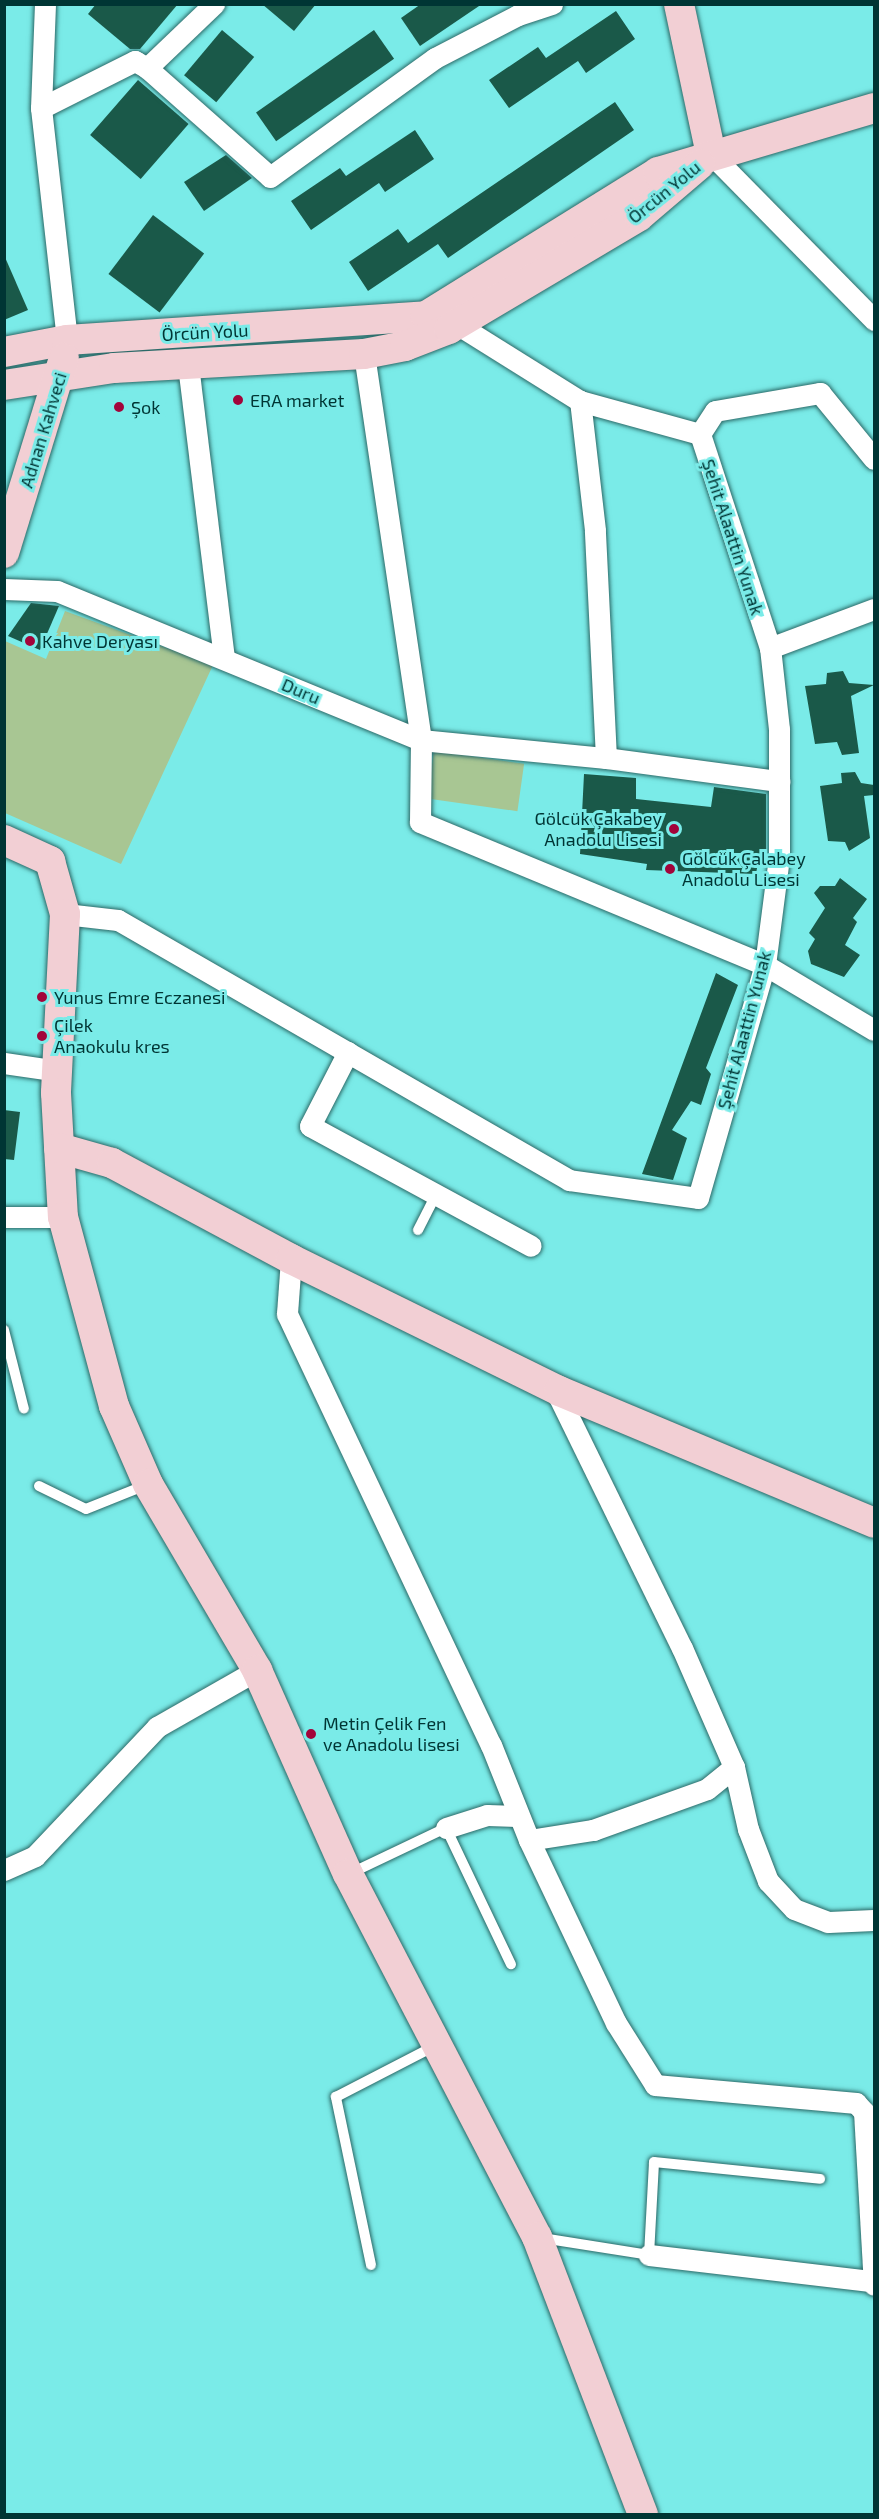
<!DOCTYPE html>
<html>
<head>
<meta charset="utf-8">
<style>
  body { margin:0 }
  #map { position:relative; width:879px; height:2519px; overflow:hidden; background:#7aebe8; font-family:"Exo 2",sans-serif }
  div>[style] { position:absolute }
  .green>* { inset:0; background:#a8c693; transform-origin:0 0 }
  .building>* { inset:0; background:#1a5949; transform-origin:0 0 }
  .roads { filter:drop-shadow(0 0 2px #2c6967) drop-shadow(0 0 2px #2c6967) }
  .lane>* { height:10px; margin:-5px; padding:0 5px; transform-origin:5px; border-radius:5px; background:#fff }
  .street>* { height:21px; margin:-10.5px; padding:0 10.5px; transform-origin:10.5px; border-radius:10.5px; background:#fff }
  .secondary>* { height:30px; margin:-15px; padding:0 15px; transform-origin:15px; border-radius:15px; background:#f2cfd4 }
  .dots>* { width:16px; height:16px; translate:-50% -50%; box-sizing:border-box; border:3px solid #7aebe8; border-radius:50% }
  span { translate:-50% -50%; white-space:nowrap; text-align:center; line-height:1.15; -webkit-text-stroke:6px #7aebe8; paint-order:stroke }
  .street-label { font-size:18px; color:#003534 }
  .poi-label { font-size:18px; color:#003534 }
  .left { translate:0 -50%; text-align:left }
  .right { translate:-100% -50%; text-align:right }
  .frame { position:absolute; inset:0; border:6px solid #003534; pointer-events:none }
</style>
</head>
<body>
<div id="map">
  <div class="green">
    <div style="clip-path:polygon(65px 611px,213px 665px,121px 864px,5px 813px,5px 641px,46px 659px)"></div>
    <div style="left:434px;top:751px;width:91px;height:48px;rotate:8deg"></div>
  </div>
  <div class="building">
    <div style="clip-path:polygon(96px 4px,178px 4px,140px 49px,130px 49px,88px 14px)"></div>
    <div style="clip-path:polygon(262px 4px,316px 4px,294px 31px)"></div>
    <div style="clip-path:polygon(421px 4px,482px 4px,420px 46px,401px 18px)"></div>
    <div style="clip-path:polygon(616px 11px,635px 39px,586px 73px,578px 61px,509px 108px,489px 80px,538px 47px,546px 58px)"></div>
    <div style="left:222px;top:30px;width:42px;height:59px;rotate:40deg"></div>
    <div style="left:374px;top:30px;width:35px;height:144px;rotate:55deg"></div>
    <div style="left:138px;top:80px;width:67px;height:73px;rotate:41deg"></div>
    <div style="clip-path:polygon(615px 102px,634px 130px,448px 258px,438px 244px,368px 291px,349px 262px,398px 229px,408px 243px)"></div>
    <div style="clip-path:polygon(415px 130px,434px 159px,385px 192px,379px 183px,311px 230px,291px 201px,340px 168px,346px 176px)"></div>
    <div style="clip-path:polygon(226px 155px,252px 178px,204px 211px,184px 182px)"></div>
    <div style="left:153px;top:215px;width:64px;height:74px;rotate:37deg"></div>
    <div style="clip-path:polygon(4px 255px,28px 310px,4px 320px)"></div>
    <div style="clip-path:polygon(31px 603px,59px 606px,40px 650px,8px 636px)"></div>
    <div style="clip-path:polygon(843px 671px,849px 683px,874px 685px,851px 696px,859px 753px,842px 755px,837px 742px,815px 744px,805px 686px,826px 684px,827px 673px)"></div>
    <div style="clip-path:polygon(855px 772px,861px 783px,874px 785px,874px 795px,864px 796px,870px 838px,849px 851px,845px 842px,828px 841px,820px 786px,842px 783px,841px 773px)"></div>
    <div style="clip-path:polygon(584px 774px,636px 778px,636px 799px,711px 807px,714px 787px,766px 794px,766px 854px,759px 856px,756px 874px,646px 870px,647px 864px,580px 854px)"></div>
    <div style="clip-path:polygon(840px 878px,867px 899px,853px 918px,857px 922px,845px 945px,860px 955px,844px 977px,811px 964px,808px 951px,815px 939px,809px 933px,825px 908px,814px 893px,820px 886px,835px 886px)"></div>
    <div style="clip-path:polygon(716px 973px,738px 985px,706px 1068px,711px 1074px,701px 1105px,691px 1101px,672px 1130px,687px 1138px,673px 1180px,642px 1174px)"></div>
    <div style="clip-path:polygon(4px 1110px,20px 1112px,14px 1160px,4px 1159px)"></div>
  </div>
  <div class="roads">
    <div class="lane">
      <div style="left:418px;top:1230px;width:39px;rotate:-63deg"></div>
      <div style="left:4px;top:1330px;width:81px;rotate:75.8deg"></div>
      <div style="left:39px;top:1486px;width:52px;rotate:26.1deg"></div>
      <div style="left:86px;top:1509px;width:65px;rotate:-21.8deg"></div>
      <div style="left:349px;top:1874px;width:107px;rotate:-25.4deg"></div>
      <div style="left:446px;top:1828px;width:151px;rotate:64.5deg"></div>
      <div style="left:542px;top:2238px;width:108px;rotate:9deg"></div>
      <div style="left:649px;top:2255px;width:93px;rotate:-86.9deg"></div>
      <div style="left:654px;top:2162px;width:167px;rotate:5.8deg"></div>
      <div style="left:371px;top:2265px;width:172px;rotate:-101.8deg"></div>
      <div style="left:336px;top:2097px;width:111px;rotate:-27.3deg"></div>
    </div>
    <div class="street">
      <div style="left:45px;top:4px;width:104px;rotate:92.2deg"></div>
      <div style="left:41px;top:108px;width:233px;rotate:83.6deg"></div>
      <div style="left:147px;top:68px;width:164px;rotate:41.5deg"></div>
      <div style="left:270px;top:177px;width:203px;rotate:-35.8deg"></div>
      <div style="left:435px;top:58px;width:93px;rotate:-27.4deg"></div>
      <div style="left:518px;top:15px;width:36px;rotate:-18deg"></div>
      <div style="left:41px;top:108px;width:105px;rotate:-26.6deg"></div>
      <div style="left:135px;top:61px;width:14px;rotate:30deg"></div>
      <div style="left:147px;top:68px;width:93px;rotate:-43.7deg"></div>
      <div style="left:711px;top:154px;width:233px;rotate:45.5deg"></div>
      <div style="left:364px;top:354px;width:390px;rotate:81.6deg"></div>
      <div style="left:421px;top:740px;width:82px;rotate:90.7deg"></div>
      <div style="left:420px;top:822px;width:373px;rotate:22.5deg"></div>
      <div style="left:765px;top:965px;width:127px;rotate:30.8deg"></div>
      <div style="left:188px;top:365px;width:295px;rotate:83deg"></div>
      <div style="left:700px;top:434px;width:27px;rotate:-57deg"></div>
      <div style="left:715px;top:411px;width:107px;rotate:-9.7deg"></div>
      <div style="left:820px;top:393px;width:85px;rotate:50.7deg"></div>
      <div style="left:4px;top:589px;width:53px;rotate:2.2deg"></div>
      <div style="left:57px;top:591px;width:393px;rotate:22.3deg"></div>
      <div style="left:421px;top:740px;width:186px;rotate:5.6deg"></div>
      <div style="left:606px;top:758px;width:228px;rotate:-92.8deg"></div>
      <div style="left:595px;top:530px;width:130px;rotate:-96.6deg"></div>
      <div style="left:580px;top:401px;width:145px;rotate:-148deg"></div>
      <div style="left:770px;top:648px;width:111px;rotate:-20.6deg"></div>
      <div style="left:606px;top:758px;width:175px;rotate:7.6deg"></div>
      <div style="left:65px;top:914px;width:53px;rotate:6.5deg"></div>
      <div style="left:118px;top:920px;width:521px;rotate:29.96deg"></div>
      <div style="left:569px;top:1180px;width:130px;rotate:7.9deg"></div>
      <div style="left:698px;top:1198px;width:242px;rotate:-74deg"></div>
      <div style="left:765px;top:965px;width:109px;rotate:-82.6deg"></div>
      <div style="left:779px;top:857px;width:128px;rotate:-90deg"></div>
      <div style="left:779px;top:729px;width:81px;rotate:-96.3deg"></div>
      <div style="left:770px;top:648px;width:225px;rotate:-108.1deg"></div>
      <div style="left:700px;top:434px;width:124px;rotate:-164.6deg"></div>
      <div style="left:348px;top:1052px;width:83px;rotate:117.2deg"></div>
      <div style="left:310px;top:1126px;width:251px;rotate:28.5deg"></div>
      <div style="left:4px;top:1063px;width:56px;rotate:8.3deg"></div>
      <div style="left:4px;top:1217px;width:59px"></div>
      <div style="left:291px;top:1259px;width:55px;rotate:94.2deg"></div>
      <div style="left:287px;top:1314px;width:477px;rotate:64.7deg"></div>
      <div style="left:491px;top:1745px;width:102px;rotate:68.2deg"></div>
      <div style="left:529px;top:1840px;width:65px;rotate:-8.9deg"></div>
      <div style="left:593px;top:1830px;width:121px;rotate:-19.8deg"></div>
      <div style="left:707px;top:1789px;width:35px;rotate:-39deg"></div>
      <div style="left:555px;top:1389px;width:288px;rotate:63.9deg"></div>
      <div style="left:682px;top:1648px;width:130px;rotate:66.4deg"></div>
      <div style="left:734px;top:1767px;width:64px;rotate:77.3deg"></div>
      <div style="left:748px;top:1829px;width:56px;rotate:69deg"></div>
      <div style="left:768px;top:1881px;width:38px;rotate:47deg"></div>
      <div style="left:794px;top:1909px;width:36px;rotate:21deg"></div>
      <div style="left:828px;top:1922px;width:46px;rotate:-2.5deg"></div>
      <div style="left:446px;top:1828px;width:43px;rotate:-17.6deg"></div>
      <div style="left:487px;top:1815px;width:30px;rotate:2deg"></div>
      <div style="left:529px;top:1840px;width:203px;rotate:64.6deg"></div>
      <div style="left:616px;top:2023px;width:73px;rotate:57.8deg"></div>
      <div style="left:655px;top:2085px;width:202px;rotate:5.1deg"></div>
      <div style="left:856px;top:2103px;width:12px;rotate:48deg"></div>
      <div style="left:864px;top:2112px;width:173px;rotate:86.7deg"></div>
      <div style="left:4px;top:1870px;width:34px;rotate:-24deg"></div>
      <div style="left:35px;top:1856px;width:178px;rotate:-46.6deg"></div>
      <div style="left:157px;top:1727px;width:115px;rotate:-29.7deg"></div>
      <div style="left:649px;top:2255px;width:225px;rotate:6.7deg"></div>
    </div>
    <div class="secondary">
      <div style="left:679px;top:4px;width:153px;rotate:78deg"></div>
      <div style="left:4px;top:352px;width:64px;rotate:-10.8deg"></div>
      <div style="left:67px;top:340px;width:360px;rotate:-3.8deg"></div>
      <div style="left:426px;top:316px;width:273px;rotate:-31.8deg"></div>
      <div style="left:658px;top:172px;width:225px;rotate:-16.5deg"></div>
      <div style="left:4px;top:385px;width:111px;rotate:-8.8deg"></div>
      <div style="left:114px;top:368px;width:250px;rotate:-3.2deg"></div>
      <div style="left:364px;top:354px;width:42px;rotate:-11deg"></div>
      <div style="left:405px;top:346px;width:47px;rotate:-21.1deg"></div>
      <div style="left:449px;top:329px;width:221px;rotate:-30.7deg"></div>
      <div style="left:639px;top:216px;width:80px;rotate:-40.4deg"></div>
      <div style="left:4px;top:553px;width:204px;rotate:-72.9deg"></div>
      <div style="left:4px;top:840px;width:51px;rotate:24.5deg"></div>
      <div style="left:50px;top:861px;width:55px;rotate:74.2deg"></div>
      <div style="left:65px;top:914px;width:179px;rotate:92.9deg"></div>
      <div style="left:56px;top:1093px;width:124px;rotate:86.8deg"></div>
      <div style="left:63px;top:1217px;width:196px;rotate:74.9deg"></div>
      <div style="left:114px;top:1406px;width:85px;rotate:66.4deg"></div>
      <div style="left:148px;top:1484px;width:216px;rotate:59.6deg"></div>
      <div style="left:257px;top:1670px;width:223px;rotate:66deg"></div>
      <div style="left:348px;top:1874px;width:409px;rotate:62.5deg"></div>
      <div style="left:537px;top:2237px;width:297px;rotate:69.1deg"></div>
      <div style="left:59px;top:1148px;width:55px;rotate:15.8deg"></div>
      <div style="left:112px;top:1163px;width:203px;rotate:28.2deg"></div>
      <div style="left:291px;top:1259px;width:299px;rotate:26.2deg"></div>
      <div style="left:559px;top:1391px;width:342px;rotate:22.7deg"></div>
    </div>
  </div>
  <div class="dots">
    <div style="left:238px;top:400px;background:#a2043a"></div>
    <div style="left:119px;top:407px;background:#a2043a"></div>
    <div style="left:30px;top:641px;background:#a2043a"></div>
    <div style="left:674px;top:829px;background:#a2043a"></div>
    <div style="left:670px;top:869px;background:#a2043a"></div>
    <div style="left:42px;top:997px;background:#a2043a"></div>
    <div style="left:42px;top:1036px;background:#a2043a"></div>
    <div style="left:311px;top:1734px;background:#a2043a"></div>
  </div>
  <div class="street-label">
    <span style="left:664px;top:192px;rotate:-39deg">Örcün Yolu</span>
    <span style="left:205px;top:332px;rotate:-3deg">Örcün Yolu</span>
    <span style="left:43px;top:430px;rotate:-73deg">Adnan Kahveci</span>
    <span style="left:733px;top:537px;rotate:72deg">Şehit Alaattin Yunak</span>
    <span style="left:301px;top:691px;rotate:23deg">Duru</span>
    <span style="left:744px;top:1030px;rotate:-75deg">Şehit Alaattin Yunak</span>
  </div>
  <div class="poi-label">
    <span class="left" style="left:250px;top:400px">ERA market</span>
    <span class="left" style="left:131px;top:407px">Şok</span>
    <span class="left" style="left:42px;top:641px">Kahve Deryası</span>
    <span class="right" style="left:662px;top:829px">Gölcük Çakabey<br>Anadolu Lisesi</span>
    <span class="left" style="left:682px;top:869px">Gölcük Çalabey<br>Anadolu Lisesi</span>
    <span class="left" style="left:54px;top:997px">Yunus Emre Eczanesi</span>
    <span class="left" style="left:54px;top:1036px">Çilek<br>Anaokulu kres</span>
    <span class="left" style="left:323px;top:1734px">Metin Çelik Fen<br>ve Anadolu lisesi</span>
  </div>
  <div class="frame"></div>
</div>
</body>
</html>
